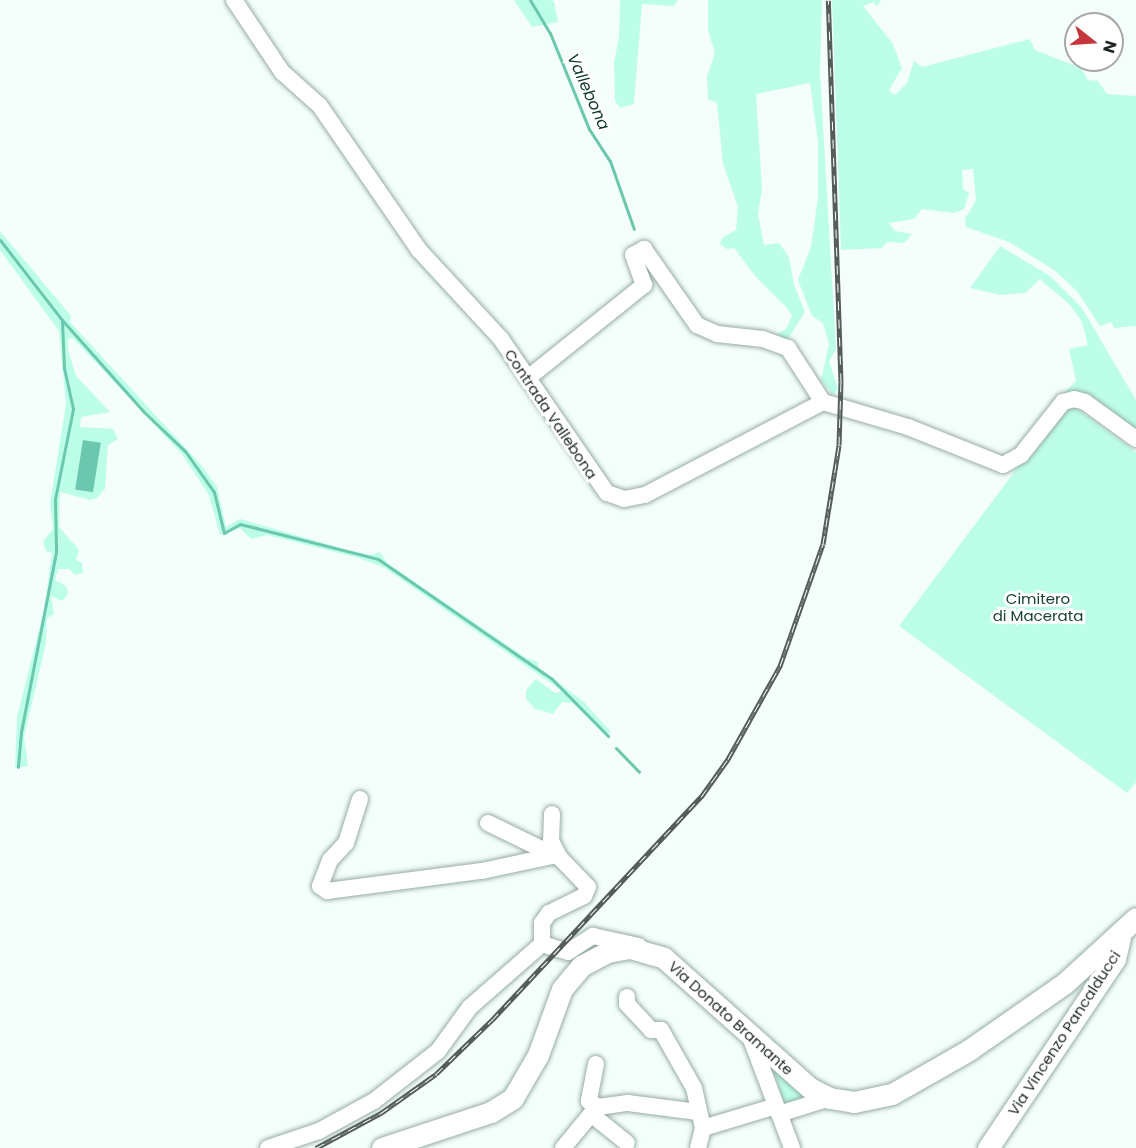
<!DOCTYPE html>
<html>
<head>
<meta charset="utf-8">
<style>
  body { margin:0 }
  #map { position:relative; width:1136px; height:1148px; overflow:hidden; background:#f4fefb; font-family:Poppins,sans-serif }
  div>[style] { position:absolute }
  .green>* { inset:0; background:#bdfee9 }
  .water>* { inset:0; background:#6bc7ad; transform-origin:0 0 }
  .stream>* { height:3px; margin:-1.5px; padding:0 1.5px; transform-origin:1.5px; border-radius:1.5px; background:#6bc7ad }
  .roads { filter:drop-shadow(0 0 2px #96aca4) drop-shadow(0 0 2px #96aca4) }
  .minor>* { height:16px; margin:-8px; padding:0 8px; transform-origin:8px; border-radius:8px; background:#fff }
  .major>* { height:21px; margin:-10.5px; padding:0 10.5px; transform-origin:10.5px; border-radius:10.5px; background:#fff }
  .rail>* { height:5px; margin-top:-2.5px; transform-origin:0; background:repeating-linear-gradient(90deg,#fff 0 9px,#545d5a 0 18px); box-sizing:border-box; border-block:2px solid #545d5a }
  span { translate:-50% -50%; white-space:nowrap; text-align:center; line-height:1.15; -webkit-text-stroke:6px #fff; paint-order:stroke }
  .street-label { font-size:15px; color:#1e2624 }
  .park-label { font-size:15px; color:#174136 }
  .water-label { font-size:16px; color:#0d382e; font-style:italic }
  .north { position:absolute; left:1064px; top:12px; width:60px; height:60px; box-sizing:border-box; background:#fff; border:2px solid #a5a8a7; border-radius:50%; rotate:107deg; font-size:16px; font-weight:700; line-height:24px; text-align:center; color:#1e2624 }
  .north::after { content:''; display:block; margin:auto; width:21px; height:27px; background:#c5363c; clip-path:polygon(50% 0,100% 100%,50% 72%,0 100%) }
</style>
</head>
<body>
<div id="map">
  <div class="green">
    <div style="clip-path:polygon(514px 0,550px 0,554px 2px,558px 22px,532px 27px)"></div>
    <div style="clip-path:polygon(620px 0,678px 0,674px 6px,642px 4px,634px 104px,620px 108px,615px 101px,614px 62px,619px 38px)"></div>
    <div style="clip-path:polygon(708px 0,822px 0,820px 73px,836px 349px,829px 361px,838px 389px,833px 395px,821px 380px,829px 344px,823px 323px,812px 316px,798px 280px,811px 247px,818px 197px,818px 141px,810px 83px,756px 94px,762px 189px,758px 214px,764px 245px,779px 243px,789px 257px,794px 285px,805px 312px,786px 342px,771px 337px,786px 329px,792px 316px,786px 307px,755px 276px,734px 248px,727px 249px,720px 244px,722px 238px,736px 230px,738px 207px,723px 164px,717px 103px,708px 99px,707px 76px,715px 53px,708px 31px)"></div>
    <div style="clip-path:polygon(832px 0,881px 0,877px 6px,873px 2px,863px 6px,893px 44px,902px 68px,889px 90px,895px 95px,907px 83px,914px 61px,922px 67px,1030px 39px,1035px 50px,1081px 68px,1088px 80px,1098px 81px,1107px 94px,1136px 96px,1136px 326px,1114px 328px,1111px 322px,1100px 326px,1077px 291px,1054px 270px,1009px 242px,966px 227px,965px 219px,976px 200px,973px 169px,962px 170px,963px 189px,969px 193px,964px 209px,954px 213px,922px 209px,914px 219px,889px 223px,895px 231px,912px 234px,904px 243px,887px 242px,882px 248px,841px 250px)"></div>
    <div style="clip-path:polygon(0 231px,71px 316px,70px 322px,201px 465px,217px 487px,226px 527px,240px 519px,344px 549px,371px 555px,380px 552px,387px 563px,526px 658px,538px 662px,538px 667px,584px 702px,611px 732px,605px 735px,573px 703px,562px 702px,553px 714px,535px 709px,526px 699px,526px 690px,536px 679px,555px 693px,562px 691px,385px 568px,359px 558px,267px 535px,251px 539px,240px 528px,220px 535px,209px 495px,182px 454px,72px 337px,68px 340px,68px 350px,76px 376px,110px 412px,81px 417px,80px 427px,113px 429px,118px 439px,108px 445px,105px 489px,97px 498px,90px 500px,60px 492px,59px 527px,79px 550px,76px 560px,82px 563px,83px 573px,75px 575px,69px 569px,58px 569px,55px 580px,66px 586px,68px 594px,62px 601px,51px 596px,54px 614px,47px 618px,46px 643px,24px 737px,28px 766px,15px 768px,17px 717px,44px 610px,52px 553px,46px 551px,43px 541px,53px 529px,50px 504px,66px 404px,59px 331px,0 250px)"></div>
    <div style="clip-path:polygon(1000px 246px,1050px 276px,1082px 308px,1136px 400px,1136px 432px,1093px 398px,1080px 392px,1060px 397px,1076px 381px,1069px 349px,1088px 345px,1082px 322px,1070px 305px,1040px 279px,1025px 293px,1000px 295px,970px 288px)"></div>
    <div style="clip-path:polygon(1073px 406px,1136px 452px,1136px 782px,1127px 793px,899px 626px,1060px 411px)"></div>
    <div style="clip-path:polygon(772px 1066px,811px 1097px,785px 1105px)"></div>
  </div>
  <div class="water">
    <div style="left:83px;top:440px;width:18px;height:50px;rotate:9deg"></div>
  </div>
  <div class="stream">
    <div style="left:530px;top:0;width:39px;rotate:59deg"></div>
    <div style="left:550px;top:33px;width:104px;rotate:67.9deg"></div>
    <div style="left:589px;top:129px;width:38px;rotate:57deg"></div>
    <div style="left:610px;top:161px;width:72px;rotate:70.6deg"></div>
    <div style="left:0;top:240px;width:101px;rotate:52.2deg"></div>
    <div style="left:62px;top:320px;width:48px;rotate:87.6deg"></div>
    <div style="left:64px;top:368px;width:42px;rotate:77.6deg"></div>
    <div style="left:73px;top:409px;width:92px;rotate:101.3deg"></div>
    <div style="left:55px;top:499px;width:53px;rotate:88.9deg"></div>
    <div style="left:56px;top:552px;width:183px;rotate:101deg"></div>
    <div style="left:21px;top:732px;width:35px;rotate:95deg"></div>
    <div style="left:62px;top:320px;width:123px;rotate:48.3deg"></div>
    <div style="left:144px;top:412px;width:57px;rotate:43.6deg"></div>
    <div style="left:185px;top:451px;width:50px;rotate:54.7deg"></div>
    <div style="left:214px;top:492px;width:42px;rotate:76.3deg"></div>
    <div style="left:224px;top:533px;width:18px;rotate:-29deg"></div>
    <div style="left:240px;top:524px;width:142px;rotate:14.2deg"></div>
    <div style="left:378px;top:559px;width:211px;rotate:34.6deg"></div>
    <div style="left:552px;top:679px;width:80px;rotate:45.5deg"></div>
    <div style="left:616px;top:748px;width:33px;rotate:46deg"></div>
  </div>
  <div class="roads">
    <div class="minor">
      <div style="left:234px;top:0;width:87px;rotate:56.3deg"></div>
      <div style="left:282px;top:72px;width:51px;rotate:41.8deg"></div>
      <div style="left:320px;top:106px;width:175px;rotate:55.5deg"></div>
      <div style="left:419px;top:250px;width:121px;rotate:47.3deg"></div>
      <div style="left:501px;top:339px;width:187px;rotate:55.5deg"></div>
      <div style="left:607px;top:493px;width:18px;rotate:19deg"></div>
      <div style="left:624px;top:499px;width:21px;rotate:-11deg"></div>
      <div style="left:645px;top:495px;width:201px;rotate:-27.6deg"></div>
      <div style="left:823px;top:402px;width:89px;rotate:16.4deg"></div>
      <div style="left:908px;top:427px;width:102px;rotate:21.8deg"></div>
      <div style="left:1003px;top:465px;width:21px;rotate:-29deg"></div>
      <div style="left:1021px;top:455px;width:68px;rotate:-51.6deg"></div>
      <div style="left:1063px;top:402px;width:11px;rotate:-15deg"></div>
      <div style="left:1074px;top:399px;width:11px;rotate:15deg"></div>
      <div style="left:1085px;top:402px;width:63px;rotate:36deg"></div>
      <div style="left:528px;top:378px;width:149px;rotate:-38.7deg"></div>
      <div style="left:644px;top:285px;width:32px;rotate:-110deg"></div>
      <div style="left:633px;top:255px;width:13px;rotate:-29deg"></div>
      <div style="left:644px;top:249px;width:93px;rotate:55.1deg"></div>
      <div style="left:697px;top:325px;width:22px;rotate:24deg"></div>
      <div style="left:717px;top:334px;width:46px;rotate:6.2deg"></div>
      <div style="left:763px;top:339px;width:27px;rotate:20deg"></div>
      <div style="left:788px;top:348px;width:64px;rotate:57.1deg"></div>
      <div style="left:360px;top:799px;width:46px;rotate:107.7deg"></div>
      <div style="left:346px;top:843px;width:23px;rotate:133deg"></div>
      <div style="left:330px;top:860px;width:28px;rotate:111deg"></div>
      <div style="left:320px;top:886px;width:9px;rotate:36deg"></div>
      <div style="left:327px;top:891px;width:156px;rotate:-7.4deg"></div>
      <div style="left:482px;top:871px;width:72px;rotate:-12.1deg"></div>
      <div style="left:552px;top:814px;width:27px;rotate:92deg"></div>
      <div style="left:551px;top:841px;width:19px;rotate:62deg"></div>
      <div style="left:488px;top:823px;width:80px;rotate:25.9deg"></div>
      <div style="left:560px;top:858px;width:40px;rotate:46deg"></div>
      <div style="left:588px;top:887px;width:10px;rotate:114deg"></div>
      <div style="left:584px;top:896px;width:39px;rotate:154deg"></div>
      <div style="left:549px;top:913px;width:12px;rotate:125deg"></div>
      <div style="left:542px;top:923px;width:21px;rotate:90deg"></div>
      <div style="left:542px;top:944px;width:27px;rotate:17deg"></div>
      <div style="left:568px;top:952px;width:30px;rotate:-33deg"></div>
      <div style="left:593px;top:936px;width:47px;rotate:12.3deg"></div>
      <div style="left:627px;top:997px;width:7px;rotate:90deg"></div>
      <div style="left:627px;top:1004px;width:35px;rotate:47deg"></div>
      <div style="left:651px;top:1030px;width:10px"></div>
      <div style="left:661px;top:1030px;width:67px;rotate:60.4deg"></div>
      <div style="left:694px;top:1088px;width:41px;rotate:77.3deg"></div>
      <div style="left:703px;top:1128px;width:76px;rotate:-16.8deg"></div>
      <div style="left:749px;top:1034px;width:122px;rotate:69.3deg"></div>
      <div style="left:596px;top:1064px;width:38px;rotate:101deg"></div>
      <div style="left:589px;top:1101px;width:11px;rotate:34deg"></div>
      <div style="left:598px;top:1107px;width:30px;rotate:-8deg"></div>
      <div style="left:628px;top:1103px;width:70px;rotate:7.4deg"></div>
      <div style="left:779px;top:1114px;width:53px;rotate:-17.4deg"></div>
      <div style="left:268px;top:1148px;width:54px;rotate:-18.4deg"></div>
      <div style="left:319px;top:1131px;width:63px;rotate:-28.6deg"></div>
      <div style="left:374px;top:1101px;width:81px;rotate:-38deg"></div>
      <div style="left:438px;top:1051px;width:54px;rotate:-54deg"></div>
      <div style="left:470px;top:1007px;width:96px;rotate:-41.2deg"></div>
      <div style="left:563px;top:1148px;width:44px;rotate:-50.5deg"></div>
      <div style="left:591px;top:1114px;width:46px;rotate:38.9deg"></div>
      <div style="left:698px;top:1148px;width:21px;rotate:-76deg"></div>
    </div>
    <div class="major">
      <div style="left:382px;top:1148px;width:115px;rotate:-18.3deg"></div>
      <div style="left:491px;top:1112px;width:26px;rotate:-32deg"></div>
      <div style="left:513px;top:1098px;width:50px;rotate:-59.8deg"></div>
      <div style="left:538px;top:1055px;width:70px;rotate:-70deg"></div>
      <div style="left:562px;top:989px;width:30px;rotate:-50deg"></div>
      <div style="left:581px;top:966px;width:30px;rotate:-28deg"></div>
      <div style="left:607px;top:952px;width:23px;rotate:-10deg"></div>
      <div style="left:630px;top:948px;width:35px;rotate:16deg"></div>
      <div style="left:664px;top:958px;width:195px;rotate:41.7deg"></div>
      <div style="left:810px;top:1088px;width:22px;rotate:27deg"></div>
      <div style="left:830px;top:1098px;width:24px;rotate:9deg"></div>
      <div style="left:854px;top:1102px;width:39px;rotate:-12deg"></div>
      <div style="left:892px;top:1094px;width:89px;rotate:-29.7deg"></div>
      <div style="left:969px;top:1050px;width:117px;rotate:-34.9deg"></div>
      <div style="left:1065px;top:983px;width:96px;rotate:-42.5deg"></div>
      <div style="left:988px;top:1148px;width:228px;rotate:-56.1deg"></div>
      <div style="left:1115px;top:959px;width:23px;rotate:-77deg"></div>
    </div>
  </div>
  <div class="rail">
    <div style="left:316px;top:1148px;width:74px;rotate:-28.3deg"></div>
    <div style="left:381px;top:1113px;width:67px;rotate:-35.3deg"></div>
    <div style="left:436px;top:1074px;width:78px;rotate:-44deg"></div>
    <div style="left:492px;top:1020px;width:306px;rotate:-46.9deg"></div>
    <div style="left:701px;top:797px;width:47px;rotate:-54.6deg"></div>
    <div style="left:728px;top:759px;width:107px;rotate:-60.8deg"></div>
    <div style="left:780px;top:666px;width:129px;rotate:-70.6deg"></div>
    <div style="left:823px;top:544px;width:100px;rotate:-80.8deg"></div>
    <div style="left:839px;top:445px;width:63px;rotate:-88.2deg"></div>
    <div style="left:841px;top:382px;width:382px;rotate:-91.9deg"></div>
  </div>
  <div class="street-label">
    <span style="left:551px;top:414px;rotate:56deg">Contrada Vallebona</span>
    <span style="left:731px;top:1018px;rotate:42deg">Via Donato Bramante</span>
    <span style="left:1064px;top:1033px;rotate:-57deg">Via Vincenzo Pancalducci</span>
  </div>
  <div class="park-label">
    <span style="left:1038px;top:607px">Cimitero<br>di Macerata</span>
  </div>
  <div class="water-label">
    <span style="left:588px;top:92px;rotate:66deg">Vallebona</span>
  </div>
  <div class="north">N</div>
</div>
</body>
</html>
